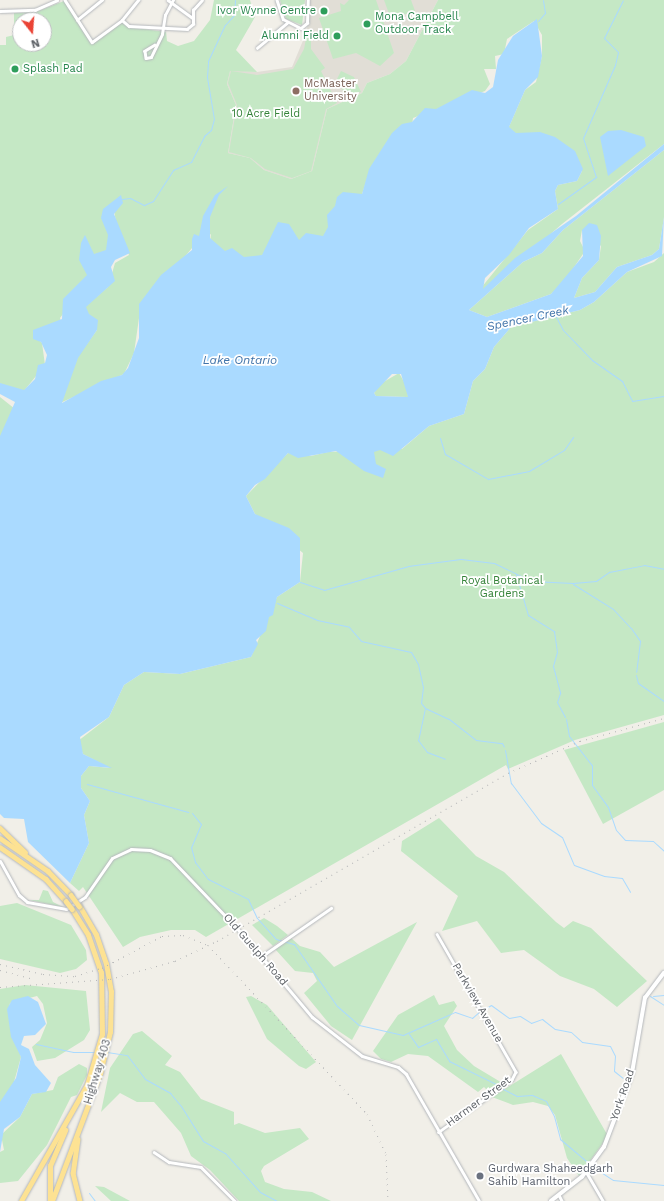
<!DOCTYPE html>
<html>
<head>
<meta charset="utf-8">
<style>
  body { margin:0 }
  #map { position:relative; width:664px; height:1201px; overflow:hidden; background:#f1efe8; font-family:"Work Sans",sans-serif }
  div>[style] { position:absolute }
  .education>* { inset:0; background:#e1ded6 }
  .green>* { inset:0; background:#c5e8c5 }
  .water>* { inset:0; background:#aadaff }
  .stream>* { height:1px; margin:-0.5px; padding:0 0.5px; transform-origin:0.5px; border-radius:0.5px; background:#aadaff }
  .roads { filter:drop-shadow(0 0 1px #b5b8bc) drop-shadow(0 0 1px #b5b8bc) }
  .minor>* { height:2.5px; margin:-1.25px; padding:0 1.25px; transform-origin:1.25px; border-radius:1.25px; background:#fff }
  .tertiary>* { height:3px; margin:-1.5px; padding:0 1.5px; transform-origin:1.5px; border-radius:1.5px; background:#fff }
  .secondary>* { height:3.5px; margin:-1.75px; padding:0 1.75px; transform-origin:1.75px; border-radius:1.75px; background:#fff }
  .motorway>* { height:4.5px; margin:-2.25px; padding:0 2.25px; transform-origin:2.25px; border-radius:2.25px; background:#fde293 }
  .rail>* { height:1px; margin-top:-0.5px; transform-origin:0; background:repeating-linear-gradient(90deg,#b6b7b8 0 1px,transparent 0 6px) }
  .bridges { filter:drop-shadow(0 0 1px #b5b8bc) drop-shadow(0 0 1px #b5b8bc) }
  .tertiary-bridge>* { height:3px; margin:-1.5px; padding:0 1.5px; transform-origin:1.5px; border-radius:1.5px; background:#fff }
  .motorway-bridge>* { height:4.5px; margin:-2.25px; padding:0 2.25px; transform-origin:2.25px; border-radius:2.25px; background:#fde293 }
  .dots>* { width:11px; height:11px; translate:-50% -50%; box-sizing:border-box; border:2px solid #fff; border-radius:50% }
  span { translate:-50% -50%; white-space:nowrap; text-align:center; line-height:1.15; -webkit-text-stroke:3.5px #fff; paint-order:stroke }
  .leisure-label { font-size:11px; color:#27864d }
  .right { translate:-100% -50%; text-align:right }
  .left { translate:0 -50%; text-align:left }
  .education-label { font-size:11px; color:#785e54 }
  .park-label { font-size:11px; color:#348238 }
  .street-label { font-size:11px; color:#5f6368 }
  .worship-label { font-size:11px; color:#5b616d }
  .water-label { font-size:12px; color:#4174aa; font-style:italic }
  .north { position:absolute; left:12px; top:12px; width:40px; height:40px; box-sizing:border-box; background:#fff; border:1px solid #bfc1c3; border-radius:50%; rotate:163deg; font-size:11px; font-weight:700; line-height:16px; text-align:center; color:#5f6368 }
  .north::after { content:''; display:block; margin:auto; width:14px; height:18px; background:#ea4335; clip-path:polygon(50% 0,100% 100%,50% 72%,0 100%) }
</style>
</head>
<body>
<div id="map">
  <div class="education">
    <div style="clip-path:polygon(309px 0,438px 0,406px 61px,390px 74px,367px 83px,362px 93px,327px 109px,312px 171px,291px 179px,264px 170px,250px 158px,228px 153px,236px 105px,227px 84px,230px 70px,257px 72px,292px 67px,307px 31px)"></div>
  </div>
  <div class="green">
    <div style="clip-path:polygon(evenodd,214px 0,250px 0,255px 17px,236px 50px,257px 72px,230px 71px,227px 84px,236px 105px,228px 153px,250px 158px,264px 170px,291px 179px,312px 171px,327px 109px,362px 93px,367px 83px,390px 74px,406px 61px,438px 0,664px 0,664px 144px,562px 224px,464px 309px,528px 230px,558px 209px,555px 191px,558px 185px,577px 181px,582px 171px,508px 129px,525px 90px,536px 82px,542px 56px,542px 35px,534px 21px,507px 39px,504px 54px,495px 56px,496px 69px,484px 69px,490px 84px,485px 91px,413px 118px,412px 125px,369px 173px,361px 197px,322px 238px,254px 261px,224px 253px,210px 242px,211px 234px,192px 248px,140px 311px,134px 353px,124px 374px,58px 404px,71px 366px,97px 330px,97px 322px,86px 317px,86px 306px,108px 287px,115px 263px,129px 255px,117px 228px,113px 204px,110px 251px,60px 318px,61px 322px,35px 336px,42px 343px,45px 365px,23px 392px,0 387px,0 45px,6px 45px,6px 37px,14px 35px,14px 13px,36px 12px,64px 1px,91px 44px,123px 22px,129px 27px,166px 32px,167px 41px,178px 46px,194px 41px,210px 20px,214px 0,20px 20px,44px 20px,44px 44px,20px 44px,20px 20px)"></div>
    <div style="clip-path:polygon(280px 0,305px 0,302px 25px,286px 19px)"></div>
    <div style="clip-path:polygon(349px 0,376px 0,394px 53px,380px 66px,356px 53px,333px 59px,319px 18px,341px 11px,340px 3px,344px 5px)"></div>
    <div style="clip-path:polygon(384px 0,411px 0,415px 11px,391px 19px)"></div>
    <div style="clip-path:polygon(307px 34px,311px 35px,311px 49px,325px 68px,321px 71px,337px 103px,326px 109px,311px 171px,292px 178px,265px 169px,251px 158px,229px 152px,237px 105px,228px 83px,231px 71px,257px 75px,293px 69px,304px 49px)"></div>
    <div style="clip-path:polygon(341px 71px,354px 77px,361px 92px,345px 95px,337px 79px)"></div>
    <div style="clip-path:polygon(664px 150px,664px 217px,659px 249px,652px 255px,617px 267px,595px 292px,574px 298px,582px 278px,599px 260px,601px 246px,582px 230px,580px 241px,585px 251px,564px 282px,551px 294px,487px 317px,469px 310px,523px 262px,542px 253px,563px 230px)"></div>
    <div style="clip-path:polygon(664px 253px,664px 715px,575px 740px,508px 769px,506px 765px,206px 937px,195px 930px,171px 930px,140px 937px,123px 947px,83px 887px,79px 891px,70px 883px,89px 843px,84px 815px,90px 801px,81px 788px,81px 776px,89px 766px,110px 768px,83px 754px,78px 741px,109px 717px,124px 685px,144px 672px,180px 674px,251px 657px,277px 597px,300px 582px,303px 553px,255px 514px,246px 496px,288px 453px,311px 456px,328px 452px,402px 449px,429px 426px,464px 414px,473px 381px,485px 369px,494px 347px,511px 327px,580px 310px,594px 302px,627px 272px,654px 262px)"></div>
    <div style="clip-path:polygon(399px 373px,407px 387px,408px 397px,376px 396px,374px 393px,380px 384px)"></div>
    <div style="clip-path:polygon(0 397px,15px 409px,6px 433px,0 437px)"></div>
    <div style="clip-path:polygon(664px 722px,664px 790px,603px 824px,564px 750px)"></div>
    <div style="clip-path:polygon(439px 818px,476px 856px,504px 872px,556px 922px,564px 928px,573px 921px,591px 928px,647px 981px,617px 1007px,594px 989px,560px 976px,524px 950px,501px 953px,477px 921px,442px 931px,458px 896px,401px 851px,402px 841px)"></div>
    <div style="clip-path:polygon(43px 890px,48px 891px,53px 902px,63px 907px,29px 900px,39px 900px)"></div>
    <div style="clip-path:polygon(17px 903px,71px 925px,86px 950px,87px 960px,76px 969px,60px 973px,0 959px,0 906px)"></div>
    <div style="clip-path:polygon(264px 918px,277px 926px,288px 935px,273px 946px,252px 925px)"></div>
    <div style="clip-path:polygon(417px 922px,352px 1040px,331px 1026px,304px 993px,317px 981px,313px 973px,295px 971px,275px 949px,290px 937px,300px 946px,320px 952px,334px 967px)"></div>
    <div style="clip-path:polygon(25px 985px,86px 991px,90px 1030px,84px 1040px,55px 1058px,37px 1061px,32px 1047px,40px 1040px,47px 1023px,43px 1004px,37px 996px,10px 1003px,8px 1013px,21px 1057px,12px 1089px,0 1104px,0 989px)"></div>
    <div style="clip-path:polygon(434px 995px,439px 1005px,454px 1001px,457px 1006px,444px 1026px,457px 1050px,474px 1066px,504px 1084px,490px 1093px,484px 1087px,478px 1092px,428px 1056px,408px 1054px,391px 1062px,381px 1059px,373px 1051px,398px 1015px)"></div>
    <div style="clip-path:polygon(251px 996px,267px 1005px,316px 1062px,306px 1069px,299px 1066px,267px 1039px,246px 997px)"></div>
    <div style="clip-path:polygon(142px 1031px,172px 1056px,165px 1065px,180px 1072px,201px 1099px,234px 1112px,234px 1125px,239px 1123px,265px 1133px,300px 1128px,309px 1139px,264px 1166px,261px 1171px,265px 1182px,284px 1189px,312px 1192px,331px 1201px,239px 1201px,210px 1170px,191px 1156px,181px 1133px,154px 1102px,137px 1102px,120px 1093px,101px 1112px,110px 1068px,133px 1034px)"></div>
    <div style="clip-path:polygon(561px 1054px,608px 1136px,579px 1176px,567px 1158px,555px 1115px,548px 1106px,533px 1102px,513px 1105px,492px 1097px)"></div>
    <div style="clip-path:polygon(79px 1064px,87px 1068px,87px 1075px,77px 1095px,71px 1097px,47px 1145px,18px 1181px,0 1183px,0 1152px,4px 1150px,1px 1135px,20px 1117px,32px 1094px,53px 1090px,58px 1077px)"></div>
    <div style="clip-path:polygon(95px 1186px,104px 1187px,130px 1201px,111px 1201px)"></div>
  </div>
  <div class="water">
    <div style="clip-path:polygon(evenodd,537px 19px,542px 56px,538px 77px,525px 90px,509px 127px,516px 133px,540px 132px,555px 137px,575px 151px,583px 169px,577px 181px,558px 185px,555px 191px,558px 209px,529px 228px,509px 255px,485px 278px,483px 289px,515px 258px,576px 216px,664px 144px,664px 150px,563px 230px,542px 253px,523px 262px,469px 310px,487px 317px,551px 294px,583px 256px,582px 230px,589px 223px,597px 225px,601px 236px,599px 260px,582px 278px,574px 298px,595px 292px,617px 267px,652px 255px,659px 249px,664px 217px,662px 256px,627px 272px,594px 302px,580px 310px,511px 327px,494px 347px,485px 369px,473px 381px,464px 414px,429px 426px,393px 456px,380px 450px,374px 452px,376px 464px,386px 469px,383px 478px,364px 471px,336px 451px,298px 458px,288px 453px,265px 479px,255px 485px,246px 496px,255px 514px,289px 528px,300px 538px,300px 582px,277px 597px,273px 615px,269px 617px,266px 631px,256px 640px,258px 644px,251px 657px,180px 674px,144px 672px,124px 685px,109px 717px,80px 737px,83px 754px,112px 768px,89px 766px,81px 776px,81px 788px,90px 801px,84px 815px,89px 843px,70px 883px,28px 842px,24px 819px,4px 818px,0 814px,0 436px,15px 402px,0 394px,0 383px,24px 390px,35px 379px,38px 365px,45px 363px,47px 355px,41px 342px,33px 339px,33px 330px,62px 319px,63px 299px,87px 275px,79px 260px,81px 243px,85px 235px,94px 254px,106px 250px,108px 235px,101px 218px,103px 209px,121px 195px,123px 203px,114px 214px,130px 253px,115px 260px,111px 267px,115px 281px,86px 307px,89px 314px,98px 320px,97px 330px,78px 358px,62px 403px,101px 381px,122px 375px,128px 368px,139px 338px,139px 304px,161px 275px,192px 250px,192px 239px,194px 234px,199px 236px,203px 216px,215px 195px,228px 186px,219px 195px,210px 217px,210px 238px,225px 251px,232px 248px,244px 257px,262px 255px,278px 222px,289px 224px,299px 240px,306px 233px,323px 236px,328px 227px,327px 215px,335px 206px,337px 197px,343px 192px,362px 194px,369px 169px,392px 133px,402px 124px,412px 122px,425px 108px,436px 109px,472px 90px,485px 93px,493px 87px,498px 60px,513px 36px,537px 19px,392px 374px,401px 374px,408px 397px,376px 396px,374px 393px,392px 374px)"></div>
    <div style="clip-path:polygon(621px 130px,644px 137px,646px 146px,608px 176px,600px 137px,608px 131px)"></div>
    <div style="clip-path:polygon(28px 996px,38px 1002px,46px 1024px,35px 1035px,24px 1036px,21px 1045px,29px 1049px,35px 1065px,51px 1083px,46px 1092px,32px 1094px,20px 1117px,4px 1129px,0 1152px,0 1102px,16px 1078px,21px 1057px,11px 1037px,7px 1009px,12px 1000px)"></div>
  </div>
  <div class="stream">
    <div style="left:538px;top:21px;width:11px;rotate:-49deg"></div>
    <div style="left:545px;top:13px;width:13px;rotate:-99deg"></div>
    <div style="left:122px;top:199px;width:8px;rotate:-7deg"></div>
    <div style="left:130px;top:198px;width:16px;rotate:27deg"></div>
    <div style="left:144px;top:205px;width:10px;rotate:-24deg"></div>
    <div style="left:153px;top:201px;width:37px;rotate:-57deg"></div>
    <div style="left:173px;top:170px;width:20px;rotate:-24deg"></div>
    <div style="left:191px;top:162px;width:29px;rotate:-63deg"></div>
    <div style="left:204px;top:136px;width:9px;rotate:-41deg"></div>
    <div style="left:211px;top:130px;width:11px;rotate:-75deg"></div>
    <div style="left:214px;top:119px;width:43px;rotate:-99.5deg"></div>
    <div style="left:207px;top:77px;width:16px;rotate:-86deg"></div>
    <div style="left:208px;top:61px;width:40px;rotate:-65deg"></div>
    <div style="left:225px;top:25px;width:13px;rotate:-48deg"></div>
    <div style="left:234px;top:15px;width:15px;rotate:-86deg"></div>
    <div style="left:558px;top:204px;width:47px;rotate:-35.4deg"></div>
    <div style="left:596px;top:177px;width:41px;rotate:-108.4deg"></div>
    <div style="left:583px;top:138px;width:80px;rotate:-66.3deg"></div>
    <div style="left:615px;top:65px;width:13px;rotate:-77deg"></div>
    <div style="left:618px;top:52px;width:20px;rotate:-135deg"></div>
    <div style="left:604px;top:38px;width:42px;rotate:-63.4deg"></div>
    <div style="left:555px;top:315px;width:17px;rotate:62deg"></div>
    <div style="left:563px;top:330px;width:42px;rotate:46deg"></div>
    <div style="left:592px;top:360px;width:37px;rotate:35deg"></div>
    <div style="left:622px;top:381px;width:22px;rotate:63deg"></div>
    <div style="left:632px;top:401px;width:32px;rotate:-9deg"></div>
    <div style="left:440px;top:438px;width:17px;rotate:73deg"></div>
    <div style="left:445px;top:454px;width:50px;rotate:30.2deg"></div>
    <div style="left:488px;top:479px;width:42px;rotate:-11deg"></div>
    <div style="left:529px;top:471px;width:41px;rotate:-31deg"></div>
    <div style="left:564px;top:450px;width:16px;rotate:-55deg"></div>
    <div style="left:516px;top:574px;width:43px;rotate:73.7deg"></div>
    <div style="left:528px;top:615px;width:31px;rotate:32deg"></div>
    <div style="left:554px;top:631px;width:21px;rotate:82deg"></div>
    <div style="left:557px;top:652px;width:15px;rotate:106deg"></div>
    <div style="left:553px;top:666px;width:28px;rotate:75deg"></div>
    <div style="left:560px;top:693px;width:9px;rotate:108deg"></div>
    <div style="left:557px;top:702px;width:17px;rotate:62deg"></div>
    <div style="left:300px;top:582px;width:25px;rotate:18deg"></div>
    <div style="left:324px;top:590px;width:87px;rotate:-15.9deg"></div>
    <div style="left:408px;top:566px;width:53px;rotate:-7.5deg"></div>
    <div style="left:461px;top:559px;width:33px;rotate:7deg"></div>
    <div style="left:494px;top:563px;width:41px;rotate:25.9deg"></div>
    <div style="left:531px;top:581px;width:42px;rotate:2.7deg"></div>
    <div style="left:573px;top:583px;width:23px;rotate:-5deg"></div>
    <div style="left:596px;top:581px;width:16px;rotate:-35deg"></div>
    <div style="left:609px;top:572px;width:36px;rotate:-11deg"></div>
    <div style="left:644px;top:565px;width:20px;rotate:11deg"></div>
    <div style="left:573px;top:584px;width:47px;rotate:32deg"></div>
    <div style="left:613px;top:609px;width:26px;rotate:47deg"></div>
    <div style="left:631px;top:628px;width:16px;rotate:55deg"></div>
    <div style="left:640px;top:641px;width:31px;rotate:97deg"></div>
    <div style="left:277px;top:603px;width:43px;rotate:23deg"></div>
    <div style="left:317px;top:620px;width:33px;rotate:12deg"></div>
    <div style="left:349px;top:627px;width:18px;rotate:49deg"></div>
    <div style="left:361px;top:641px;width:51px;rotate:12.4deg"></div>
    <div style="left:411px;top:652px;width:14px;rotate:60deg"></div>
    <div style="left:418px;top:664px;width:24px;rotate:78deg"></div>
    <div style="left:423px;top:687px;width:16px;rotate:97deg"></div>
    <div style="left:421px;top:703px;width:6px;rotate:51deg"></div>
    <div style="left:425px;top:708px;width:26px;rotate:25deg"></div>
    <div style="left:449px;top:719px;width:34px;rotate:38deg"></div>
    <div style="left:476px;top:740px;width:26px;rotate:7deg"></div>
    <div style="left:502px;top:743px;width:4px;rotate:63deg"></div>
    <div style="left:636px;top:675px;width:8px;rotate:76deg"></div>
    <div style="left:638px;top:683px;width:32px;rotate:35deg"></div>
    <div style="left:425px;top:708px;width:33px;rotate:102deg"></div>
    <div style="left:418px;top:740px;width:15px;rotate:53deg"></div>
    <div style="left:427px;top:752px;width:19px;rotate:21deg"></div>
    <div style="left:566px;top:719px;width:17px;rotate:80deg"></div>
    <div style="left:569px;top:736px;width:37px;rotate:52deg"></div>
    <div style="left:592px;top:765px;width:20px;rotate:90deg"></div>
    <div style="left:592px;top:785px;width:27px;rotate:54deg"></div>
    <div style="left:608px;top:807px;width:24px;rotate:71deg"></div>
    <div style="left:616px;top:830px;width:13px;rotate:48deg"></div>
    <div style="left:625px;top:840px;width:28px;rotate:2deg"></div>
    <div style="left:653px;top:841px;width:15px;rotate:42deg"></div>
    <div style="left:505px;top:750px;width:34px;rotate:80deg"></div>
    <div style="left:511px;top:783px;width:50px;rotate:53.1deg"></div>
    <div style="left:541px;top:823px;width:25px;rotate:34deg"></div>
    <div style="left:562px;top:837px;width:30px;rotate:67deg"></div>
    <div style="left:574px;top:865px;width:32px;rotate:20deg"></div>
    <div style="left:604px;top:876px;width:18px;rotate:6deg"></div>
    <div style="left:622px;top:878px;width:16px;rotate:60deg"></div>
    <div style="left:87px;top:784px;width:105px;rotate:15.5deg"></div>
    <div style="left:192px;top:813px;width:14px;rotate:51deg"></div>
    <div style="left:201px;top:824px;width:25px;rotate:113deg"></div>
    <div style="left:191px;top:847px;width:16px;rotate:75deg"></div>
    <div style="left:195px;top:862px;width:21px;rotate:53deg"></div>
    <div style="left:208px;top:879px;width:45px;rotate:26.6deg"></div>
    <div style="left:248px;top:899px;width:21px;rotate:65deg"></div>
    <div style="left:257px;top:918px;width:28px;rotate:48deg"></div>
    <div style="left:276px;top:939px;width:19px;rotate:16deg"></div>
    <div style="left:294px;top:944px;width:75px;rotate:55.3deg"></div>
    <div style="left:337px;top:1006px;width:29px;rotate:41deg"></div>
    <div style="left:359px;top:1025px;width:45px;rotate:12.8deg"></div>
    <div style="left:403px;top:1035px;width:57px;rotate:-23.9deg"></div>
    <div style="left:455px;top:1012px;width:18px;rotate:19deg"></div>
    <div style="left:472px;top:1018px;width:9px;rotate:-41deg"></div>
    <div style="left:650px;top:996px;width:17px;rotate:33deg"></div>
    <div style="left:653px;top:996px;width:11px;rotate:-5deg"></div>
    <div style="left:483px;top:1010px;width:9px;rotate:-32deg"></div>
    <div style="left:491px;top:1005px;width:22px;rotate:36deg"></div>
    <div style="left:509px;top:1018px;width:11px;rotate:-10deg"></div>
    <div style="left:520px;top:1016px;width:13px;rotate:32deg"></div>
    <div style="left:531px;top:1023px;width:12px;rotate:-20deg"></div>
    <div style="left:542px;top:1019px;width:16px;rotate:38deg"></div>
    <div style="left:555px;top:1029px;width:16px;rotate:11deg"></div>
    <div style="left:571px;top:1032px;width:15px;rotate:42deg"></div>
    <div style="left:582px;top:1042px;width:28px;rotate:8deg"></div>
    <div style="left:610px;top:1046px;width:11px;rotate:63deg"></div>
    <div style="left:615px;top:1056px;width:15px;rotate:94deg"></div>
    <div style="left:614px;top:1071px;width:11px;rotate:38deg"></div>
    <div style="left:409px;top:1034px;width:16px;rotate:55deg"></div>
    <div style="left:418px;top:1047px;width:20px;rotate:-24deg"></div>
    <div style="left:436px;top:1039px;width:26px;rotate:59deg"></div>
    <div style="left:449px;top:1061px;width:57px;rotate:26.1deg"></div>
    <div style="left:36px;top:1044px;width:38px;rotate:12deg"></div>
    <div style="left:73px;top:1052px;width:23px"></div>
    <div style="left:107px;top:1052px;width:20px;rotate:9deg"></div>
    <div style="left:127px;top:1055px;width:30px;rotate:53deg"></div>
    <div style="left:145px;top:1079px;width:29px;rotate:29deg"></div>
    <div style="left:170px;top:1093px;width:17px;rotate:50deg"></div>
    <div style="left:181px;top:1106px;width:41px;rotate:57.8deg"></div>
    <div style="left:203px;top:1141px;width:25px;rotate:29deg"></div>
    <div style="left:225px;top:1153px;width:52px;rotate:48.1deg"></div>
    <div style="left:260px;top:1192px;width:19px;rotate:28deg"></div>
    <div style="left:503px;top:1089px;width:16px;rotate:27deg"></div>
    <div style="left:517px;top:1096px;width:15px;rotate:-4deg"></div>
    <div style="left:532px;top:1095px;width:15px;rotate:23deg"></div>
    <div style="left:546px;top:1101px;width:17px;rotate:62deg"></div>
    <div style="left:554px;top:1116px;width:24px;rotate:75deg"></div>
    <div style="left:560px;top:1139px;width:39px;rotate:40deg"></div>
    <div style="left:593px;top:1167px;width:24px;rotate:33deg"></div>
    <div style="left:613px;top:1180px;width:51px;rotate:5.6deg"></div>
    <div style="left:89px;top:1193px;width:10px;rotate:53deg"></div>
  </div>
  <div class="roads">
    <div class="minor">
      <div style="left:65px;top:0;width:50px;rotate:57.3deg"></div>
      <div style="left:92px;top:42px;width:37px;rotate:-36deg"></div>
      <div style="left:122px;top:20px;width:26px;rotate:-51deg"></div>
      <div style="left:168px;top:0;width:31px;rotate:36deg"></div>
      <div style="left:277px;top:0;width:20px;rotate:72deg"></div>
      <div style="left:283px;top:19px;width:20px;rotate:27deg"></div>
      <div style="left:301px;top:28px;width:8px;rotate:-40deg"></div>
      <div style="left:307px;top:23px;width:23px;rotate:-88deg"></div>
      <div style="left:0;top:11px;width:35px;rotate:-2deg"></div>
      <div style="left:35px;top:10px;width:24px;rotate:-24deg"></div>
      <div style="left:77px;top:20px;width:32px;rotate:-39deg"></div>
      <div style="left:122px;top:20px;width:9px;rotate:41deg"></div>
      <div style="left:129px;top:26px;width:58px;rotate:3deg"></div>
      <div style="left:187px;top:29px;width:8px;rotate:-40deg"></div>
      <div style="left:193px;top:24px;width:14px;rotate:-90deg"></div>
      <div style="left:193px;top:10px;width:13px;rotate:-48deg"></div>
      <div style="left:155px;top:45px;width:12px;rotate:149deg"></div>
      <div style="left:145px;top:51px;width:7px;rotate:82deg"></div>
      <div style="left:146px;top:58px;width:5px;rotate:-11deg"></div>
      <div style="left:151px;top:57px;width:25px;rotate:-64deg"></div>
      <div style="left:162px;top:34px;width:19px;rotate:-81deg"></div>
      <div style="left:165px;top:15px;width:17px;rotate:-62deg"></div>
      <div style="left:257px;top:48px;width:39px;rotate:-40deg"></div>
      <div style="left:437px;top:934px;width:159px;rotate:60.2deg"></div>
      <div style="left:516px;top:1072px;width:9px;rotate:117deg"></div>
      <div style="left:512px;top:1080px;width:90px;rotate:144.5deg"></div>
      <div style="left:262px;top:956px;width:84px;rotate:-34.8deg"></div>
      <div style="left:154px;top:1152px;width:18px;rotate:34deg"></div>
      <div style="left:169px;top:1162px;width:32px;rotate:9deg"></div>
      <div style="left:201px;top:1167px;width:48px;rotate:45deg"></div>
      <div style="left:587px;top:1173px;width:32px;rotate:60deg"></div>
      <div style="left:559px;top:1195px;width:7px;rotate:63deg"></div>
    </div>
    <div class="tertiary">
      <div style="left:0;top:861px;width:39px;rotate:61deg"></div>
      <div style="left:19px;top:895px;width:11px;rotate:41deg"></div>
      <div style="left:27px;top:902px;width:40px;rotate:10deg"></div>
      <div style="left:66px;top:909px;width:22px;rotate:-32deg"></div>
      <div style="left:85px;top:897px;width:47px;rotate:-55.3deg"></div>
      <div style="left:112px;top:858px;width:21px;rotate:-25deg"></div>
      <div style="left:131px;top:849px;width:19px;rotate:3deg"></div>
      <div style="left:150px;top:850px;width:22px;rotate:22deg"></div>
      <div style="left:170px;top:858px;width:87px;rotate:46.4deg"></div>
      <div style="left:244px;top:936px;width:106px;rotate:50deg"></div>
      <div style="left:312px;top:1017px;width:63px;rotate:38deg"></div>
      <div style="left:362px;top:1056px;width:38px;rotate:17deg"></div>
      <div style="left:398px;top:1067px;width:11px;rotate:41deg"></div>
      <div style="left:406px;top:1074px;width:146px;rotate:60.1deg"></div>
    </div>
    <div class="secondary">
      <div style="left:551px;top:1201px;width:39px;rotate:-38deg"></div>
      <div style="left:582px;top:1177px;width:37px;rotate:-54deg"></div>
      <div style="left:604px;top:1147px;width:79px;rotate:-69.3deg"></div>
      <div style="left:632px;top:1073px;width:76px;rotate:-80.2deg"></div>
      <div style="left:645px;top:998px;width:31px;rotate:-53deg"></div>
    </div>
    <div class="motorway">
      <div style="left:0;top:828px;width:35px;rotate:44deg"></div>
      <div style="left:0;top:838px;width:58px;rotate:34.5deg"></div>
      <div style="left:48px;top:871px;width:33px;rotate:46deg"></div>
      <div style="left:0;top:847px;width:56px;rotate:34.8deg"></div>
      <div style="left:46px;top:879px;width:30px;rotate:48deg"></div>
      <div style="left:78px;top:1139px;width:34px;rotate:98deg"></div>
      <div style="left:73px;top:1173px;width:29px;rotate:76deg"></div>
      <div style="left:21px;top:1201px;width:133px;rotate:-60.4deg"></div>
      <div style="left:87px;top:1085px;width:53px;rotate:-73.6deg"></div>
      <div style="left:102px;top:1034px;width:61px;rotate:-90.9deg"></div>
      <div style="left:101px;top:973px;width:40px;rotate:-108.9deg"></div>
      <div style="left:88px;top:935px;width:31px;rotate:-122deg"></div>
      <div style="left:50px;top:1201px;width:35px;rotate:-90deg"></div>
      <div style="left:50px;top:1166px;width:39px;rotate:-67deg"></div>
      <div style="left:52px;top:1201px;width:137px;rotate:-69.4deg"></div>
      <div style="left:100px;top:1073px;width:42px;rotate:-76.3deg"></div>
      <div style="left:110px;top:1032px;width:40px;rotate:-88.6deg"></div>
      <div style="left:111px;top:992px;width:28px;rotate:-100deg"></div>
      <div style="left:106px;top:964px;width:31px;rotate:-109deg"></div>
      <div style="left:96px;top:935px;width:34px;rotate:-120deg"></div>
    </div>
  </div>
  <div class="rail">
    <div style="left:0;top:964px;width:44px;rotate:13.1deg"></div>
    <div style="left:43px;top:974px;width:32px;rotate:4deg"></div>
    <div style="left:75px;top:976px;width:28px;rotate:-17deg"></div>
    <div style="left:102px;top:968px;width:68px;rotate:-28.1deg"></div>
    <div style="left:162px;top:936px;width:21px;rotate:-3deg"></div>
    <div style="left:183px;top:935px;width:27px;rotate:22deg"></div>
    <div style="left:208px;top:945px;width:232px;rotate:46.7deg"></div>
    <div style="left:367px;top:1114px;width:44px;rotate:64.6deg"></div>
    <div style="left:386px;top:1154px;width:47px;rotate:87.6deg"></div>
    <div style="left:0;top:970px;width:34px;rotate:15deg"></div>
    <div style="left:0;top:987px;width:110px;rotate:-4.2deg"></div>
    <div style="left:110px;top:979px;width:67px;rotate:-15.5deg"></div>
    <div style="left:175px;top:961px;width:47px;rotate:-25.5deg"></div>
    <div style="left:217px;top:941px;width:336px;rotate:-30deg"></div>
    <div style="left:508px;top:773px;width:79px;rotate:-24deg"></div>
    <div style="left:580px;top:741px;width:87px;rotate:-15.3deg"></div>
  </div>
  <div class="bridges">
    <div class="tertiary-bridge">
      <div style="left:230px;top:921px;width:21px;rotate:47deg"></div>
    </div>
    <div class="motorway-bridge">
      <div style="left:71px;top:895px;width:14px;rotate:54deg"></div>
      <div style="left:66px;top:901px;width:10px;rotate:53deg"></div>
    </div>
  </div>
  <div class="dots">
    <div style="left:324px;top:11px;background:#2e9e5b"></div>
    <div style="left:367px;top:24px;background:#2e9e5b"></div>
    <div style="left:337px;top:36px;background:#2e9e5b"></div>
    <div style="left:15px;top:69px;background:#2e9e5b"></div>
    <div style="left:296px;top:91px;background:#8d6e63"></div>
    <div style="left:480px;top:1176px;background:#6b7280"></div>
  </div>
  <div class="leisure-label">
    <span class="right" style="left:316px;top:11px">Ivor Wynne Centre</span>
    <span class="left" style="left:375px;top:24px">Mona Campbell<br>Outdoor Track</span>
    <span class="right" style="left:329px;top:36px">Alumni Field</span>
    <span class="left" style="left:23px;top:69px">Splash Pad</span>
  </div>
  <div class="education-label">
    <span class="left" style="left:304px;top:91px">McMaster<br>University</span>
  </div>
  <div class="park-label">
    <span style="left:266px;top:114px">10 Acre Field</span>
    <span style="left:502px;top:588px">Royal Botanical<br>Gardens</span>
  </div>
  <div class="street-label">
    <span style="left:255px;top:950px;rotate:49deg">Old Guelph Road</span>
    <span style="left:477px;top:1003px;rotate:60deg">Parkview Avenue</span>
    <span style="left:98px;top:1072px;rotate:-73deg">Highway 403</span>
    <span style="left:623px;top:1095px;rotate:-71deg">York Road</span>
    <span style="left:479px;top:1102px;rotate:-36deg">Harmer Street</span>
  </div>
  <div class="worship-label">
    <span class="left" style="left:488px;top:1176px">Gurdwara Shaheedgarh<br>Sahib Hamilton</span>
  </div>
  <div class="water-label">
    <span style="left:528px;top:319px;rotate:-12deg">Spencer Creek</span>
    <span style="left:240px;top:361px">Lake Ontario</span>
  </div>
  <div class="north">N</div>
</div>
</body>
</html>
